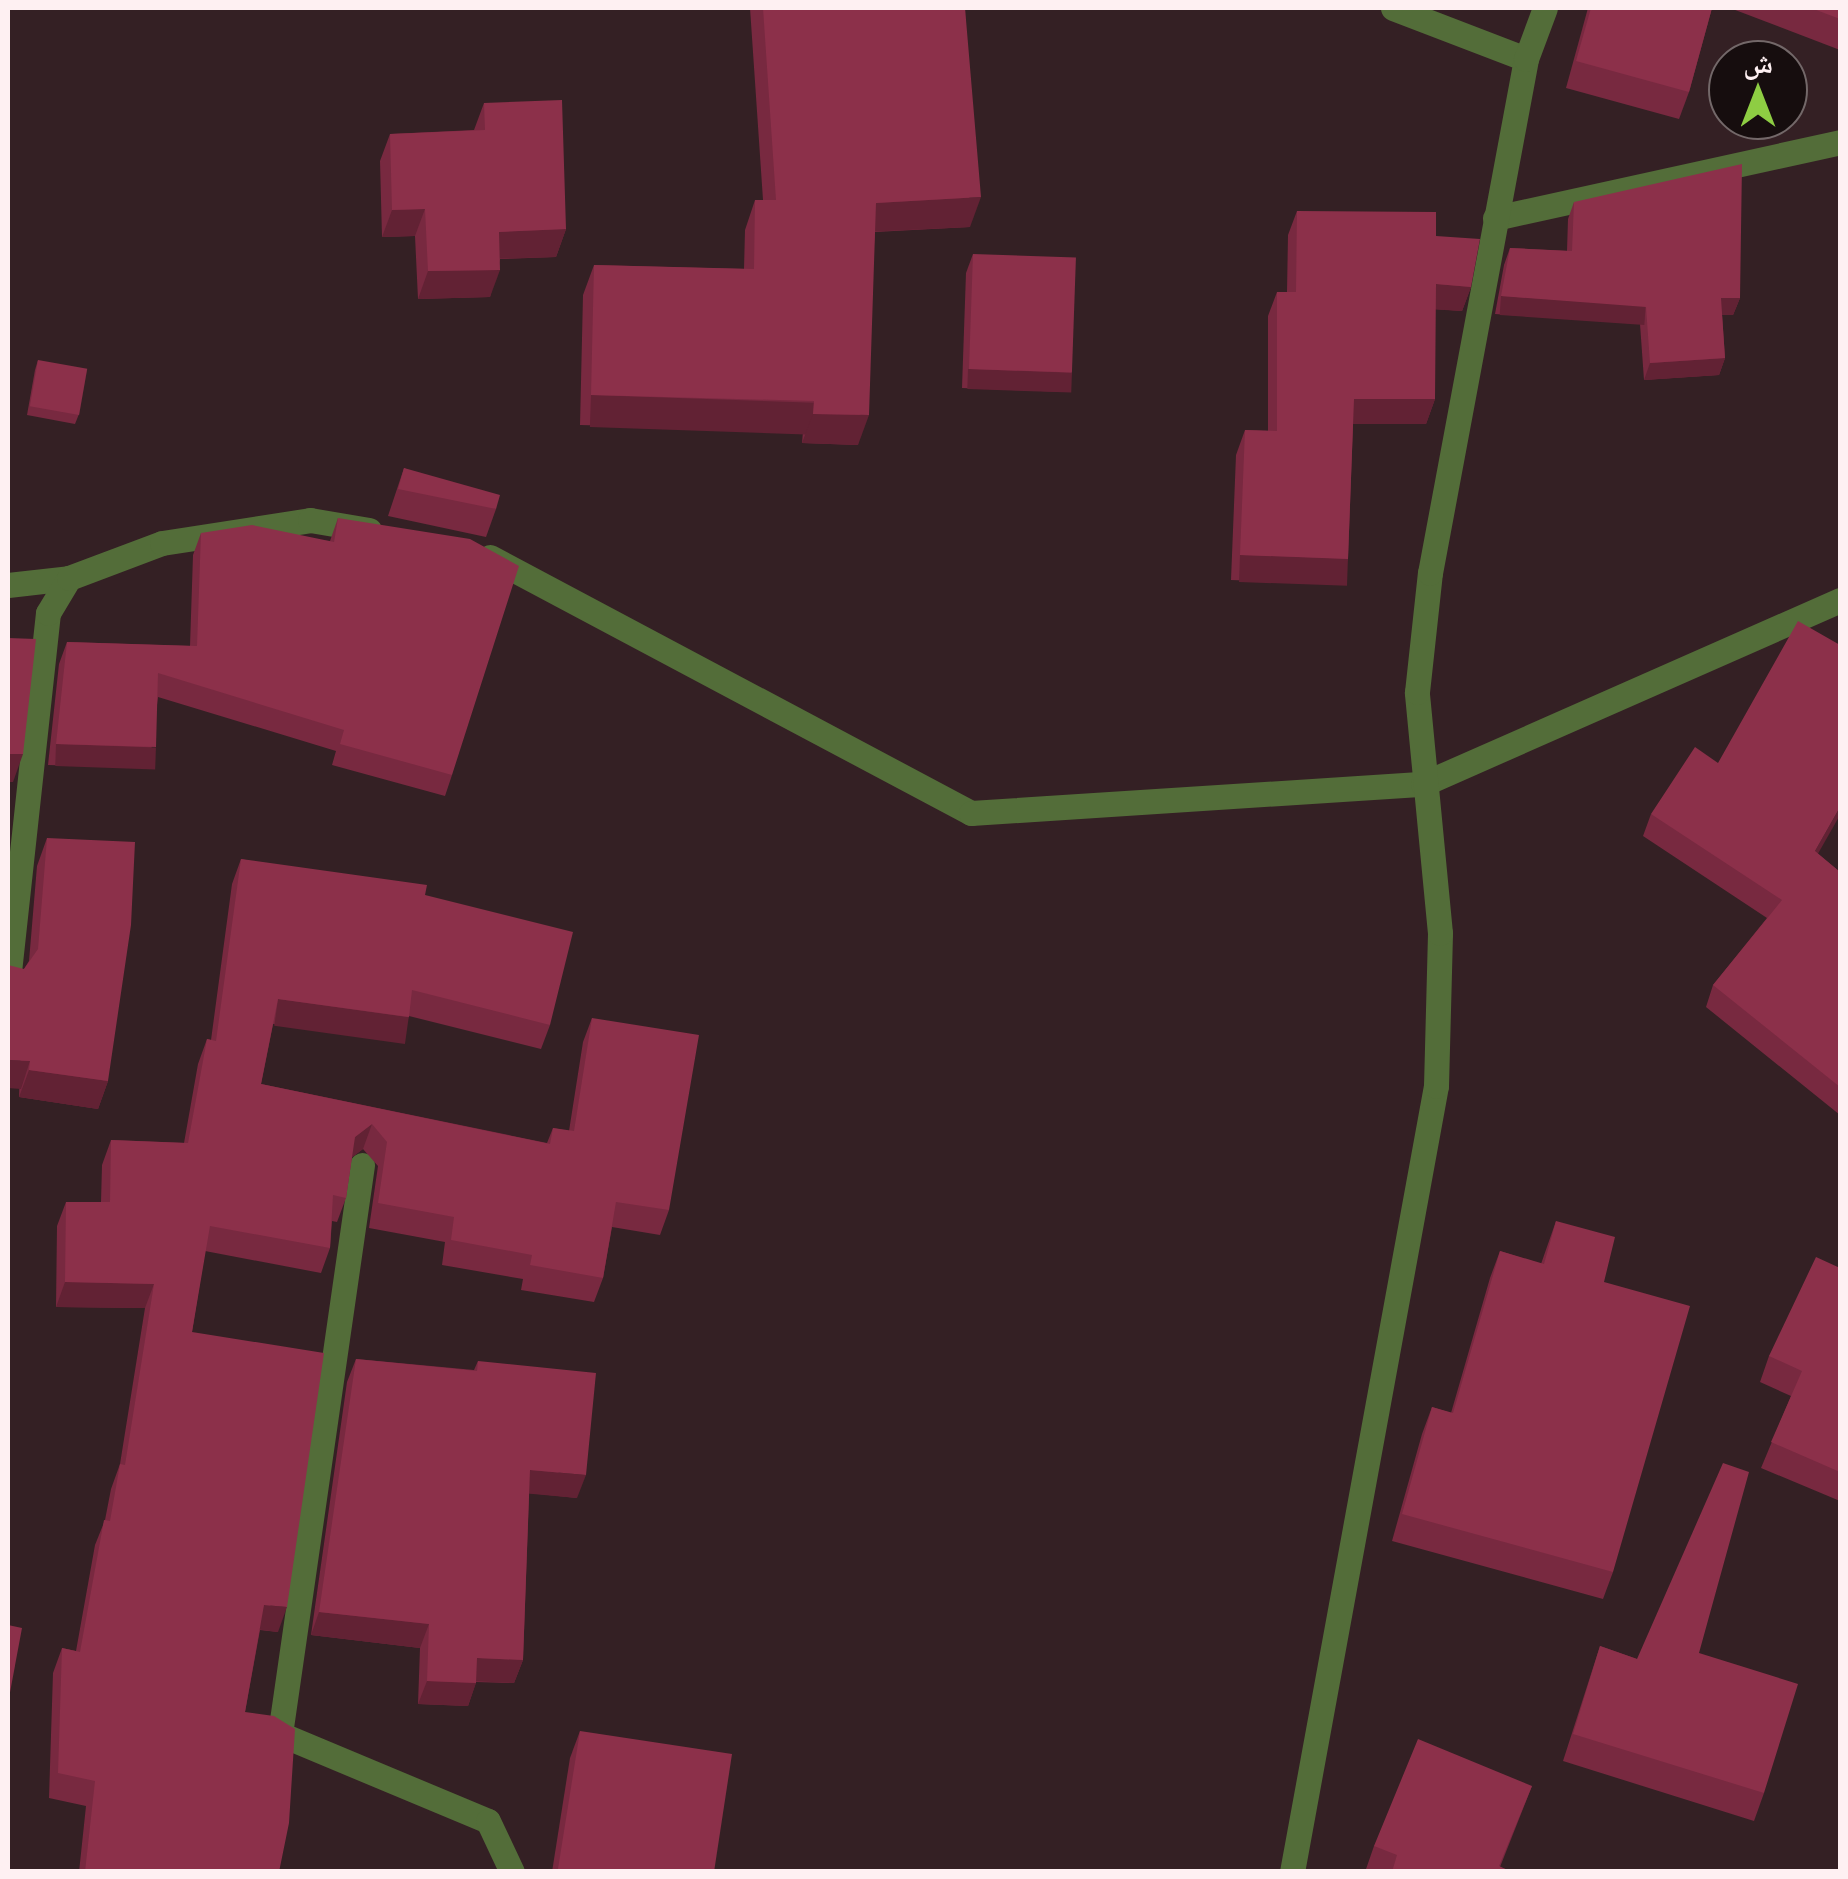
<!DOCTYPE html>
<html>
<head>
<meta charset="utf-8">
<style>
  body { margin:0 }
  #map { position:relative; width:1848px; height:1879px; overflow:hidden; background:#342024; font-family:Commissioner,"Noto Naskh Arabic",sans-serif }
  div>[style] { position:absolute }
  .minor>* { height:25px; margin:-12.5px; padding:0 12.5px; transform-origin:12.5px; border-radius:12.5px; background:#536d39 }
  .wall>* { inset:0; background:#782940 }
  .shaded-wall>* { inset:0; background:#622234; transform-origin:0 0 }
  .building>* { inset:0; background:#8c304a; transform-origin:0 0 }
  span { translate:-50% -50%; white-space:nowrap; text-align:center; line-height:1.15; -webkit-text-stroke:8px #160d0e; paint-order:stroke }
  .frame { position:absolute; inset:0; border:10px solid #fef0f2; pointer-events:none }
  .north { position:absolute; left:1708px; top:40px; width:100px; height:100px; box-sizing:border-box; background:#160d0e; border:2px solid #736869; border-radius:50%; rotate:0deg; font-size:28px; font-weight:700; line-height:40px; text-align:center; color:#fef0f2 }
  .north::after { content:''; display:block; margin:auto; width:35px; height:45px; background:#8ecd43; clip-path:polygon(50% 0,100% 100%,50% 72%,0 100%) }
</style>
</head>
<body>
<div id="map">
  <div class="minor">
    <div style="left:1393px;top:8px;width:142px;rotate:21deg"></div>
    <div style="left:1495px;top:218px;width:353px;rotate:-12.4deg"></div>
    <div style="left:490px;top:557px;width:545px;rotate:28.02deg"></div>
    <div style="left:971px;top:813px;width:453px;rotate:-3.7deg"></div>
    <div style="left:1423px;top:784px;width:456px;rotate:-23.8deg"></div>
    <div style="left:8px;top:585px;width:61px;rotate:-6.5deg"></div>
    <div style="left:8px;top:981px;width:370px;rotate:-83.8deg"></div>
    <div style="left:48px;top:613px;width:41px;rotate:-59deg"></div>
    <div style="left:69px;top:578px;width:99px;rotate:-20.6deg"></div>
    <div style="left:162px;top:543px;width:150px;rotate:-8.8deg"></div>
    <div style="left:310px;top:520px;width:60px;rotate:9.6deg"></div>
    <div style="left:362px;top:1165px;width:575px;rotate:98.2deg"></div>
    <div style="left:280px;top:1734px;width:225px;rotate:22.7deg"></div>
    <div style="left:488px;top:1821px;width:56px;rotate:64.8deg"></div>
    <div style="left:1292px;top:1872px;width:799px;rotate:-79.62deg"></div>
    <div style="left:1436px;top:1086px;width:153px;rotate:-88.5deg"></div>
    <div style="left:1440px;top:933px;width:242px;rotate:-95.5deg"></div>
    <div style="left:1417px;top:692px;width:120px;rotate:-83.8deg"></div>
    <div style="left:1430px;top:573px;width:523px;rotate:-79.42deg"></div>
    <div style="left:1526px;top:59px;width:54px;rotate:-69.6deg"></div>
  </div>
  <div class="wall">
    <div style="clip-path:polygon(750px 8px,965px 8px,970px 227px,875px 232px,858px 445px,802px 443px,803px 431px,580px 425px,583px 295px,594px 265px,744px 269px,745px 230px,755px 200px,763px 200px)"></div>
    <div style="clip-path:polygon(1588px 8px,1712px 8px,1689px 92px,1679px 119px,1566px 88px)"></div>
    <div style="clip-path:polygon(1730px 8px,1840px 8px,1840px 50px)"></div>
    <div style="clip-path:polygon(484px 103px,566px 229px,556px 257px,500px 259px,490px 297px,418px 299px,415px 236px,382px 237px,380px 161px,390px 134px,474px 130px)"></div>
    <div style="clip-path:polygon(1574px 202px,1740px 298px,1733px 315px,1722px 315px,1725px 358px,1719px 375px,1644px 380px,1640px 324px,1495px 314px,1504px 265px,1510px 248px,1567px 251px,1568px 219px)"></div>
    <div style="clip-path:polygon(1297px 211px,1436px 236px,1471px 287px,1462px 311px,1435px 309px,1435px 399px,1426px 424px,1353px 424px,1348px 559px,1339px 584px,1231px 580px,1236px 455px,1245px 430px,1268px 431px,1268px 316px,1277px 292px,1287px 292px,1288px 235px)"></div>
    <div style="clip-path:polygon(973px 254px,1072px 373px,1065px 392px,962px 388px,966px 273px)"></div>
    <div style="clip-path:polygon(38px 360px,79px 414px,75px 424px,27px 415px,35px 370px)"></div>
    <div style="clip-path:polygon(404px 468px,496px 509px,486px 537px,388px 516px)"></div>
    <div style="clip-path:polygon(338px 518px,452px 775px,445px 796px,332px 765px,336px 751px,158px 697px,149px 768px,48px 765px,59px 664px,67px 642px,190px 646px,193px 555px,201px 533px,330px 541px)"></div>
    <div style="clip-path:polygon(1651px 814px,1818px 854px,1840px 872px,1840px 1115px,1706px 1007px,1713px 985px,1767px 918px,1643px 836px)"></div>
    <div style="clip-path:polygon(47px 838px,108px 1081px,98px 1109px,19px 1097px,24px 969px,29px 961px,37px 866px)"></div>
    <div style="clip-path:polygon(241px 859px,425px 895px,550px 1025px,541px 1049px,409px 1016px,400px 1042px,273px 1024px,261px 1084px,547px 1143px,553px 1128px,569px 1131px,583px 1042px,592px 1018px,669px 1210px,660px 1235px,612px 1227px,603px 1278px,594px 1302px,521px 1290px,523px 1279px,442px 1265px,445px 1242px,369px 1228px,378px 1166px,363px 1149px,352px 1157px,346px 1198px,337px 1222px,332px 1221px,330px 1248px,321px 1273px,205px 1251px,192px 1332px,278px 1632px,260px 1630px,245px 1712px,279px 1872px,79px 1872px,86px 1806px,49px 1798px,53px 1673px,62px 1648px,76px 1651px,95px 1545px,105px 1520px,111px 1489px,120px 1464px,145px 1308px,56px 1307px,57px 1226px,66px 1202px,101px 1202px,102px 1165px,111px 1140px,184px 1143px,198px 1064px,207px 1039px,211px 1040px,232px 884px)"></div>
    <div style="clip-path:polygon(1556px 1221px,1604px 1282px,1613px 1572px,1603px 1599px,1392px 1541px,1422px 1434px,1432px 1407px,1451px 1413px,1490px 1278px,1500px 1251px,1541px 1264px)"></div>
    <div style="clip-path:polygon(1840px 1268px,1840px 1501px,1761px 1468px,1791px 1396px,1760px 1382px,1769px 1356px)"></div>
    <div style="clip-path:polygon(356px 1359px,474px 1370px,478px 1361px,577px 1498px,529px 1493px,523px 1660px,514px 1683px,476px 1682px,468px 1706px,418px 1704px,420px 1648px,311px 1635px,347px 1382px)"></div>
    <div style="clip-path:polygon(1600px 1646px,1637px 1659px,1699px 1653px,1764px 1793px,1754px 1821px,1563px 1761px)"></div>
    <div style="clip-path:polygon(580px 1731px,714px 1872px,552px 1872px,570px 1758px)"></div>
    <div style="clip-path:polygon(1532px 1786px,1500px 1867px,1512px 1872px,1365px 1872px,1374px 1846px)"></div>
  </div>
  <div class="shaded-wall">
    <div style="clip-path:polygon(981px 197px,970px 227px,865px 232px,876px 203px)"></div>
    <div style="clip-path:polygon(425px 209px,415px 236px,382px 237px,392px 210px)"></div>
    <div style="clip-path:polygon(566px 229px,556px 257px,489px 259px,499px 232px)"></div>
    <div style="clip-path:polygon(500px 270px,490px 297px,418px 299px,428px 271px)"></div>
    <div style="clip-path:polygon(1436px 284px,1471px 287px,1462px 311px,1427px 309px)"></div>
    <div style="left:1501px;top:296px;width:145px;height:19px;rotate:4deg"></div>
    <div style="clip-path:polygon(1721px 298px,1740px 298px,1733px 315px,1715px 315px)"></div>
    <div style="clip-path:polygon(1725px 358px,1719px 375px,1644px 380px,1650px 363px)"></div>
    <div style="left:968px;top:369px;width:104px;height:20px;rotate:2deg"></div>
    <div style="left:591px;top:395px;width:223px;height:32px;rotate:2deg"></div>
    <div style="clip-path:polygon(1354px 399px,1435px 399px,1426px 424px,1345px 424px)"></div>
    <div style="clip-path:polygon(813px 414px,869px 415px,858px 445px,802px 443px)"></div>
    <div style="left:1240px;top:555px;width:108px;height:27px;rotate:2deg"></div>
    <div style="left:56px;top:744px;width:100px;height:22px;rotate:2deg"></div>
    <div style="clip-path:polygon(8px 754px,23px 754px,13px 782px,8px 782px)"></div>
    <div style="clip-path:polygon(1840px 807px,1840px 815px,1807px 873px,1815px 851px)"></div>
    <div style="left:278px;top:999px;width:132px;height:27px;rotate:8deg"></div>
    <div style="clip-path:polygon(8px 1060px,30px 1061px,21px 1089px,8px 1088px)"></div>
    <div style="clip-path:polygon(29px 1070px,108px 1081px,98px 1109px,19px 1097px)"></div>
    <div style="clip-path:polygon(372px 1124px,363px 1149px,346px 1162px,355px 1137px)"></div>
    <div style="clip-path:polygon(65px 1282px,154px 1284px,145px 1308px,56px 1307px)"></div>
    <div style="clip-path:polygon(530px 1470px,586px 1475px,577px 1498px,522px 1493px)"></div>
    <div style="clip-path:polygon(264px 1605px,287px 1607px,278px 1632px,255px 1629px)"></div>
    <div style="clip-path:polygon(319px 1612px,429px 1624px,420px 1648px,311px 1635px)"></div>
    <div style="clip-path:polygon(477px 1658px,523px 1660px,514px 1683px,469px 1681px)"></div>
    <div style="clip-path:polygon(427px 1681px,476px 1683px,468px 1706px,418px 1704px)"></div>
  </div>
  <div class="building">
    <div style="clip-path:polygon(763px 8px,965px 8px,981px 197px,876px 203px,869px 415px,813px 414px,814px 401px,591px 395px,594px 265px,754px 269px,755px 200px,776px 200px)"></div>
    <div style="clip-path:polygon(1591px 8px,1712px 8px,1689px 92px,1576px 61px)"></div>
    <div style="clip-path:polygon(1811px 8px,1840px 8px,1840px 19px)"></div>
    <div style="clip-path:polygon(562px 100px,566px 229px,499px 232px,500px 270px,428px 271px,425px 209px,392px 210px,390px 134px,485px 130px,484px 103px)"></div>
    <div style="clip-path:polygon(1742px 164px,1740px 298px,1721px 298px,1725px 358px,1650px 363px,1646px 307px,1501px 296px,1510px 248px,1572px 251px,1574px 202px)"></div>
    <div style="clip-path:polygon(1297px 211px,1436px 212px,1436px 236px,1480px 239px,1471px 287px,1436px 284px,1435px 399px,1354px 399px,1348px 559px,1240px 555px,1245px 430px,1277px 431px,1277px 292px,1296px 292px)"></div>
    <div style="left:973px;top:254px;width:103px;height:115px;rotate:2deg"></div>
    <div style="left:38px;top:360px;width:50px;height:47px;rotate:10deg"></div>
    <div style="clip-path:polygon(404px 468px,500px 495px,496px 509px,398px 489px)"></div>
    <div style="clip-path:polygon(338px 518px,470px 539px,519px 566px,452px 775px,340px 744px,344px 730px,158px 673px,156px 747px,56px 744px,67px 642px,197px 646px,201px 533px,252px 525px,334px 542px)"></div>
    <div style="clip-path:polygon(1798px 621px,1840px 645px,1840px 807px,1815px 851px,1840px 872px,1840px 1087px,1713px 985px,1782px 900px,1651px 814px,1695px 747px,1718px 763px)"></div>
    <div style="clip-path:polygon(8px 638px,36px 639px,23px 754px,8px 754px)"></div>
    <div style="clip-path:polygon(47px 838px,135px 842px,131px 925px,108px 1081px,29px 1070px,30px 1061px,8px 1060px,8px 965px,24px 969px,38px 949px)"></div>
    <div style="clip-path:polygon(241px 859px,427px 885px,425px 895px,573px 932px,550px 1025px,412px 990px,409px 1017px,278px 999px,261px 1084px,550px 1144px,553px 1128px,574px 1131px,592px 1018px,699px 1035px,669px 1210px,616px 1202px,603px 1278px,530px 1265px,532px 1255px,451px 1240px,454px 1217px,378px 1203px,387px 1142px,372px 1124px,355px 1137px,346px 1198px,333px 1195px,330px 1248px,210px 1226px,192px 1332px,324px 1353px,287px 1607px,264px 1605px,245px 1712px,274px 1716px,295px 1729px,289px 1823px,279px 1872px,85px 1872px,95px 1781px,58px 1773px,62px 1648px,80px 1652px,104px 1520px,110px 1521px,120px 1464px,125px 1465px,154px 1284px,65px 1282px,66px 1202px,110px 1202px,111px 1140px,188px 1143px,207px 1039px,216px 1041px)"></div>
    <div style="clip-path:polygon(1556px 1221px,1615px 1237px,1604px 1282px,1690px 1306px,1613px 1572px,1402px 1514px,1432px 1407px,1453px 1413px,1500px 1251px,1544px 1264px)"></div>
    <div style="clip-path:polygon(1816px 1257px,1840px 1268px,1840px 1472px,1771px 1442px,1802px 1371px,1769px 1356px)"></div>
    <div style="clip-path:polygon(356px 1359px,477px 1371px,478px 1361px,596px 1373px,586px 1475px,530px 1470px,523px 1660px,477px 1658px,476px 1683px,427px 1681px,429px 1624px,319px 1612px)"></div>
    <div style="clip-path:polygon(1723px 1463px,1749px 1472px,1699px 1653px,1798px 1684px,1764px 1793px,1573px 1734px,1600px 1646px,1637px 1659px)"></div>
    <div style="clip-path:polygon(8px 1625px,22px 1628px,8px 1703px)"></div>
    <div style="clip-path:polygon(580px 1731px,732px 1754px,714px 1872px,571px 1872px,558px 1869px)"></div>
    <div style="clip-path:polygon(1418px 1739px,1532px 1786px,1499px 1866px,1512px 1872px,1392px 1872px,1397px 1855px,1374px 1846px)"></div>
  </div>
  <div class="frame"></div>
  <div class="north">ش</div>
</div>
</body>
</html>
